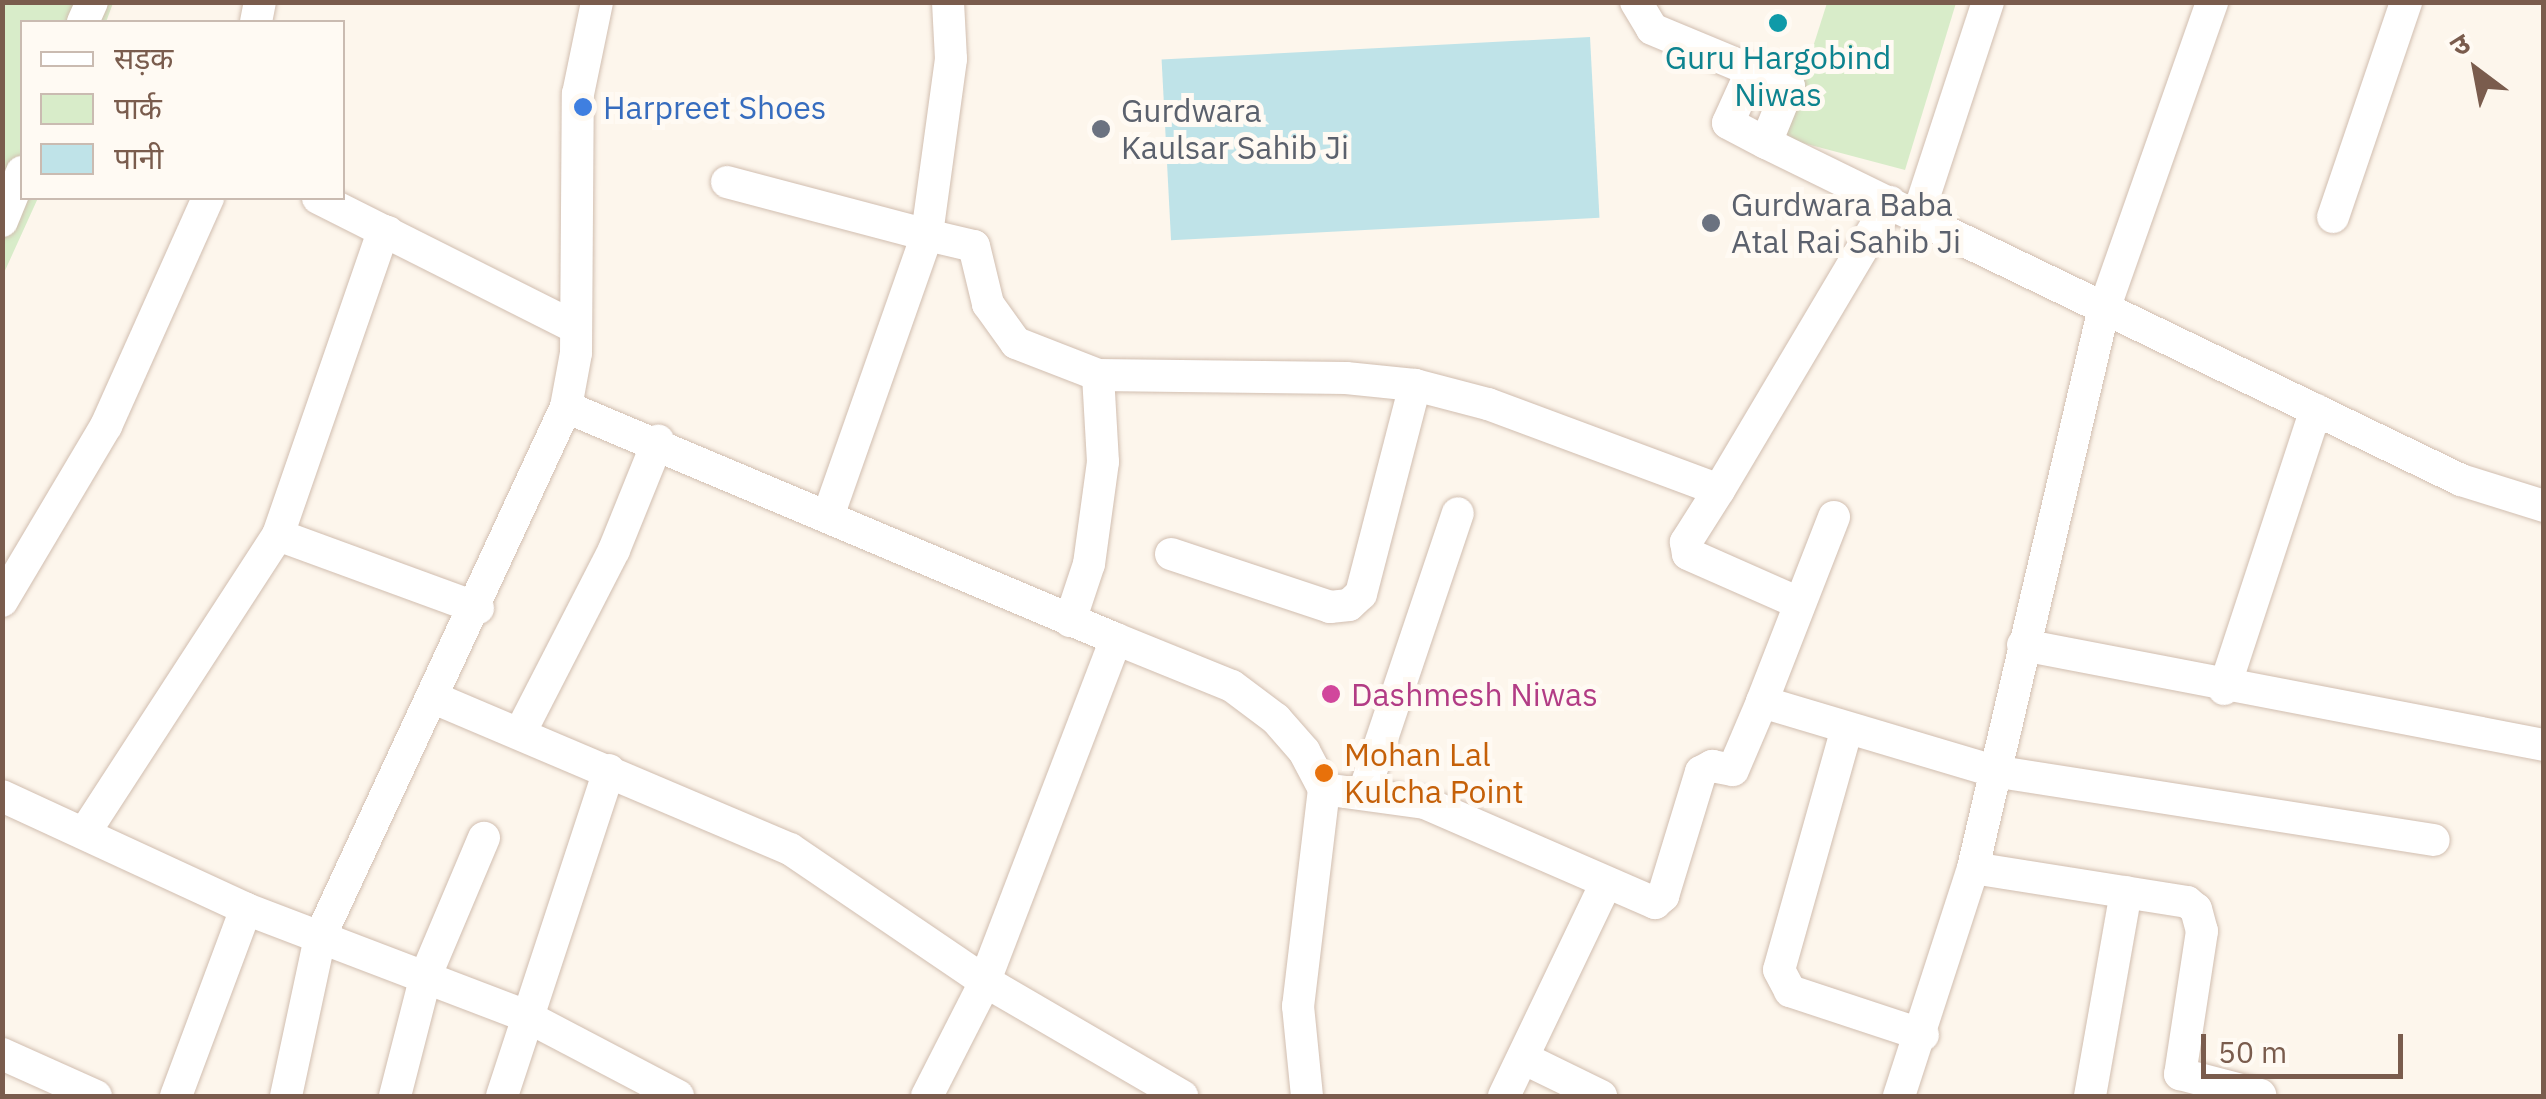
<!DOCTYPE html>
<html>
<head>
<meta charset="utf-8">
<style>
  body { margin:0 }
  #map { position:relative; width:2546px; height:1099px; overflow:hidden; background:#fdf6ec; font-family:"IBM Plex Sans","Noto Sans Devanagari",sans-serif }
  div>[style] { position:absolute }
  .green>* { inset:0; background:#d8ecc9 }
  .water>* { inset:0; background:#bfe3e8; transform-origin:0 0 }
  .roads { filter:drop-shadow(0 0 2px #d1beb0) drop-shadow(0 0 2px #d1beb0) }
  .street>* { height:32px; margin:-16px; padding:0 16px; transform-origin:16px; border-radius:16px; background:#fff }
  .dots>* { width:28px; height:28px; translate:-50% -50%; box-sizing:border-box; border:5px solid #fffaf3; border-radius:50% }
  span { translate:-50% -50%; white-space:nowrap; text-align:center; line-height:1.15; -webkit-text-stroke:10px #fffaf3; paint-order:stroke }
  .culture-label { font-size:32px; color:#0d838f }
  .shop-label { font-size:32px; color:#366cbe }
  .left { translate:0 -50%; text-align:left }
  .worship-label { font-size:32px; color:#5b616d }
  .hotel-label { font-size:32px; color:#b23c85 }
  .food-label { font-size:32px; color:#c56008 }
  .frame { position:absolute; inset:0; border:5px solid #7a5c4d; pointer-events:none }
  .legend { position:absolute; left:20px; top:20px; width:325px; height:180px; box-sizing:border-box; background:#fffaf3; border:2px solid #cabbb1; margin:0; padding:12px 18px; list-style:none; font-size:30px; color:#7a5c4d }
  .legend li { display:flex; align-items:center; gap:20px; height:50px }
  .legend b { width:50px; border:2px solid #cabbb1 }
  .north { position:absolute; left:2426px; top:20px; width:100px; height:100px; -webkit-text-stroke:8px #fffaf3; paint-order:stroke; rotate:328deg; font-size:28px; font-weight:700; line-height:40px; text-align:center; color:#7a5c4d }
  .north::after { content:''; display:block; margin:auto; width:35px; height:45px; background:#7a5c4d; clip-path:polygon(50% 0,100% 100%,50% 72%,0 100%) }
  .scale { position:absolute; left:2201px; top:1034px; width:202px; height:45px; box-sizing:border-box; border:5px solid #7a5c4d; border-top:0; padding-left:12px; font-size:30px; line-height:35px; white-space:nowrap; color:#7a5c4d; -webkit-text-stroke:8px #fffaf3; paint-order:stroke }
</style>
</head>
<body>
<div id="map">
  <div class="green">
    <div style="clip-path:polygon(3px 3px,113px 3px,106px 22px,22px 22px,22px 198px,38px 198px,3px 275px)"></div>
    <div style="clip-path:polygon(1827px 3px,1956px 3px,1905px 170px,1784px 138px)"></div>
  </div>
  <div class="water">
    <div style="left:1590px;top:37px;width:181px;height:429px;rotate:87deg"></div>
  </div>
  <div class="roads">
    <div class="street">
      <div style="left:948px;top:2px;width:57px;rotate:87deg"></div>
      <div style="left:951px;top:59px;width:178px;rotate:97.8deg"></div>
      <div style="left:927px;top:235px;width:48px;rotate:13.2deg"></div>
      <div style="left:974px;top:246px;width:60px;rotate:76.4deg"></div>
      <div style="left:988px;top:304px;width:48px;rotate:54.3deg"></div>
      <div style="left:1016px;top:343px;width:88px;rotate:21.3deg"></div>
      <div style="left:1098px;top:375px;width:248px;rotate:0.7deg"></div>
      <div style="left:1346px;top:378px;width:69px;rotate:5.8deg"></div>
      <div style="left:1415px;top:385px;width:75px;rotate:14.6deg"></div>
      <div style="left:1488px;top:404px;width:246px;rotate:20.4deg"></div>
      <div style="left:1719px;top:490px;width:335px;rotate:-59.3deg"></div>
      <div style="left:1636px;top:2px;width:31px;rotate:59deg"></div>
      <div style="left:1652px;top:29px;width:148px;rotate:22.6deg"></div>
      <div style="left:1789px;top:86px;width:61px;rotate:112deg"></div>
      <div style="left:1766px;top:143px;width:159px;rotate:26.1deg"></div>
      <div style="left:1988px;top:2px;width:227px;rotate:108.2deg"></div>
      <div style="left:1917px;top:218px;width:604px;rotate:25.72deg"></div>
      <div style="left:2461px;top:480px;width:87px;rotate:17.4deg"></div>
      <div style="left:83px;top:22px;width:22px;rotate:-66deg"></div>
      <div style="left:256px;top:22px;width:20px;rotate:-79deg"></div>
      <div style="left:1752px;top:70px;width:58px;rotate:114.4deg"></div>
      <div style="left:1728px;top:123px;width:43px;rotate:27.8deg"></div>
      <div style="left:727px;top:182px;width:207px;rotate:14.8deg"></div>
      <div style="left:927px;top:235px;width:295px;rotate:109.4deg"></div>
      <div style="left:318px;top:198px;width:287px;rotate:26.7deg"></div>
      <div style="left:2333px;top:217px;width:227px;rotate:-71.2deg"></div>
      <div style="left:2px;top:221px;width:53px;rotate:-67.8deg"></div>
      <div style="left:566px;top:407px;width:597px;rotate:22.87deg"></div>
      <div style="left:1116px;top:639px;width:376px;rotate:111deg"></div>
      <div style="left:981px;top:990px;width:119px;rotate:117deg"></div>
      <div style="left:1719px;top:490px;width:62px;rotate:122.4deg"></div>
      <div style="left:1686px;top:542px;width:12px;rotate:81deg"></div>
      <div style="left:1688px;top:554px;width:121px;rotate:23.8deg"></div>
      <div style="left:1834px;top:517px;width:199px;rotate:111.3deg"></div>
      <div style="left:1762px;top:702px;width:241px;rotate:16.6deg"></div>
      <div style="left:1993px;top:771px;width:446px;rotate:8.9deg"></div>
      <div style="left:278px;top:535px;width:213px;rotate:20.1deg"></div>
      <div style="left:1171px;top:554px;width:168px;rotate:18.4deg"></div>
      <div style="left:1330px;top:607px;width:19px;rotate:-6deg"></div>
      <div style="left:1349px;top:605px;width:16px;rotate:-43deg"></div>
      <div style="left:1361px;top:594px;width:216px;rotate:-75.5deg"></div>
      <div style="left:2px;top:601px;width:204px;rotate:-59.3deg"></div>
      <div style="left:106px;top:426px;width:250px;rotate:-65.9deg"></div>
      <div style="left:1070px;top:621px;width:60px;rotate:-71.6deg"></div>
      <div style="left:1089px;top:564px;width:103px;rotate:-82.2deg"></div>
      <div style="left:1103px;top:462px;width:87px;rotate:-93.3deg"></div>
      <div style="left:1116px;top:639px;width:125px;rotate:22.1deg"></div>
      <div style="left:1232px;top:686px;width:55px;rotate:36.9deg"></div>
      <div style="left:1276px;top:719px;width:43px;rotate:48.8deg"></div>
      <div style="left:1304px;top:751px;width:43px;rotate:62.2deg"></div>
      <div style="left:1324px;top:789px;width:219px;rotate:96.8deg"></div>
      <div style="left:1298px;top:1006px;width:90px;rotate:84.3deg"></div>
      <div style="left:2023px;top:645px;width:531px;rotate:10.87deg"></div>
      <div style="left:2224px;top:689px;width:294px;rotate:-71.8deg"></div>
      <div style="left:434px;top:698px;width:387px;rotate:23deg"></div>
      <div style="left:790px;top:849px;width:231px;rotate:34.2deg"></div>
      <div style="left:981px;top:979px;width:233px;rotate:30.2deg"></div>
      <div style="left:1847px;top:728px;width:251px;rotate:105.7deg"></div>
      <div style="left:1779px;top:970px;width:24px;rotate:62deg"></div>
      <div style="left:1790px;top:991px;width:140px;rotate:18.3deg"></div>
      <div style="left:521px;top:731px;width:203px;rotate:-62.8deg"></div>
      <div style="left:614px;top:550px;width:118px;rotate:-68deg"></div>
      <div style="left:1324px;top:789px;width:102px;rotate:7.9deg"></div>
      <div style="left:1425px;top:803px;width:251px;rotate:23.5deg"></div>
      <div style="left:1655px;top:903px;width:11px;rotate:-41deg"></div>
      <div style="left:1663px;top:896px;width:130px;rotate:-73deg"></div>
      <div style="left:1701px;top:772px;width:13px;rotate:-29deg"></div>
      <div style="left:1712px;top:766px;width:21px;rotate:11deg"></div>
      <div style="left:1733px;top:770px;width:74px;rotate:-66.9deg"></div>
      <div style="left:1364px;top:792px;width:294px;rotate:-71.4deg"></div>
      <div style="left:2px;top:796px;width:269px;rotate:24.8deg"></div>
      <div style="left:246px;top:909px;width:298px;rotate:20.9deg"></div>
      <div style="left:524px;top:1015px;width:174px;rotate:27.7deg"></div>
      <div style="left:85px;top:832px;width:354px;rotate:-57deg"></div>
      <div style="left:278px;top:535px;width:322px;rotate:-70.9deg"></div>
      <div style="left:383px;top:231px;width:5px;rotate:11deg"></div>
      <div style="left:1973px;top:868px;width:217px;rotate:9deg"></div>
      <div style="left:2187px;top:902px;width:11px;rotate:38deg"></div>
      <div style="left:2196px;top:909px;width:23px;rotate:75deg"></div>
      <div style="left:2202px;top:931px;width:145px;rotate:98.7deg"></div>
      <div style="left:2180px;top:1074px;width:83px;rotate:14.7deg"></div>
      <div style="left:2px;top:1054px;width:103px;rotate:24.1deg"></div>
      <div style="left:1523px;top:1058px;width:87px;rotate:26deg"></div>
      <div style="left:176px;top:1096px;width:200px;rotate:-69.5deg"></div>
      <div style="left:286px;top:1096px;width:163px;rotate:-77.9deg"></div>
      <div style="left:320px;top:937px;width:584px;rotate:-65.1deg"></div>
      <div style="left:566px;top:407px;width:55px;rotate:-79.5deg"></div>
      <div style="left:576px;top:353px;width:259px;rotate:-89.6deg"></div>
      <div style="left:578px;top:94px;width:94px;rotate:-78.3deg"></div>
      <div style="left:395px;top:1096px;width:125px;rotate:-75.6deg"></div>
      <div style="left:426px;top:975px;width:149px;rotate:-67.1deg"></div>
      <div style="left:502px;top:1096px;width:343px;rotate:-71.8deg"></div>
      <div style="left:1504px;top:1096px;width:234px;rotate:-64.4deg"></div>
      <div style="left:1899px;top:1096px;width:240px;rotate:-72deg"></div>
      <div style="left:1973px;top:868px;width:571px;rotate:-76.84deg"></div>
      <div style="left:2103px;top:312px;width:329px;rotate:-70.6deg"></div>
      <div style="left:2090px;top:1096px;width:207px;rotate:-80deg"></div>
    </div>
  </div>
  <div class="dots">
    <div style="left:1778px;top:23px;background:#0f9aa8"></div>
    <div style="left:583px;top:107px;background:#3f7fe0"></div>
    <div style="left:1101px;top:129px;background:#6b7280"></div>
    <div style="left:1711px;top:223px;background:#6b7280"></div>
    <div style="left:1331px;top:694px;background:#d1479c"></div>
    <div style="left:1324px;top:773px;background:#e8710a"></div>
  </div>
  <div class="culture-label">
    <span style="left:1778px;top:76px">Guru Hargobind<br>Niwas</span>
  </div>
  <div class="shop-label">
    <span class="left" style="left:603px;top:107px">Harpreet Shoes</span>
  </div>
  <div class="worship-label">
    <span class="left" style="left:1121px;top:129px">Gurdwara<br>Kaulsar Sahib Ji</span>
    <span class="left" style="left:1731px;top:223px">Gurdwara Baba<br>Atal Rai Sahib Ji</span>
  </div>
  <div class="hotel-label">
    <span class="left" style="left:1351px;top:694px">Dashmesh Niwas</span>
  </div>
  <div class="food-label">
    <span class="left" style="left:1344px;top:773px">Mohan Lal<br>Kulcha Point</span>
  </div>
  <div class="frame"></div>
  <ul class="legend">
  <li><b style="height:12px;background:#fff"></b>सड़क</li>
  <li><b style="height:28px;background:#d8ecc9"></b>पार्क</li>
  <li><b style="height:28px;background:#bfe3e8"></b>पानी</li>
  </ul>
  <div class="north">उ</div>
  <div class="scale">50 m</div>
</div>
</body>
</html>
